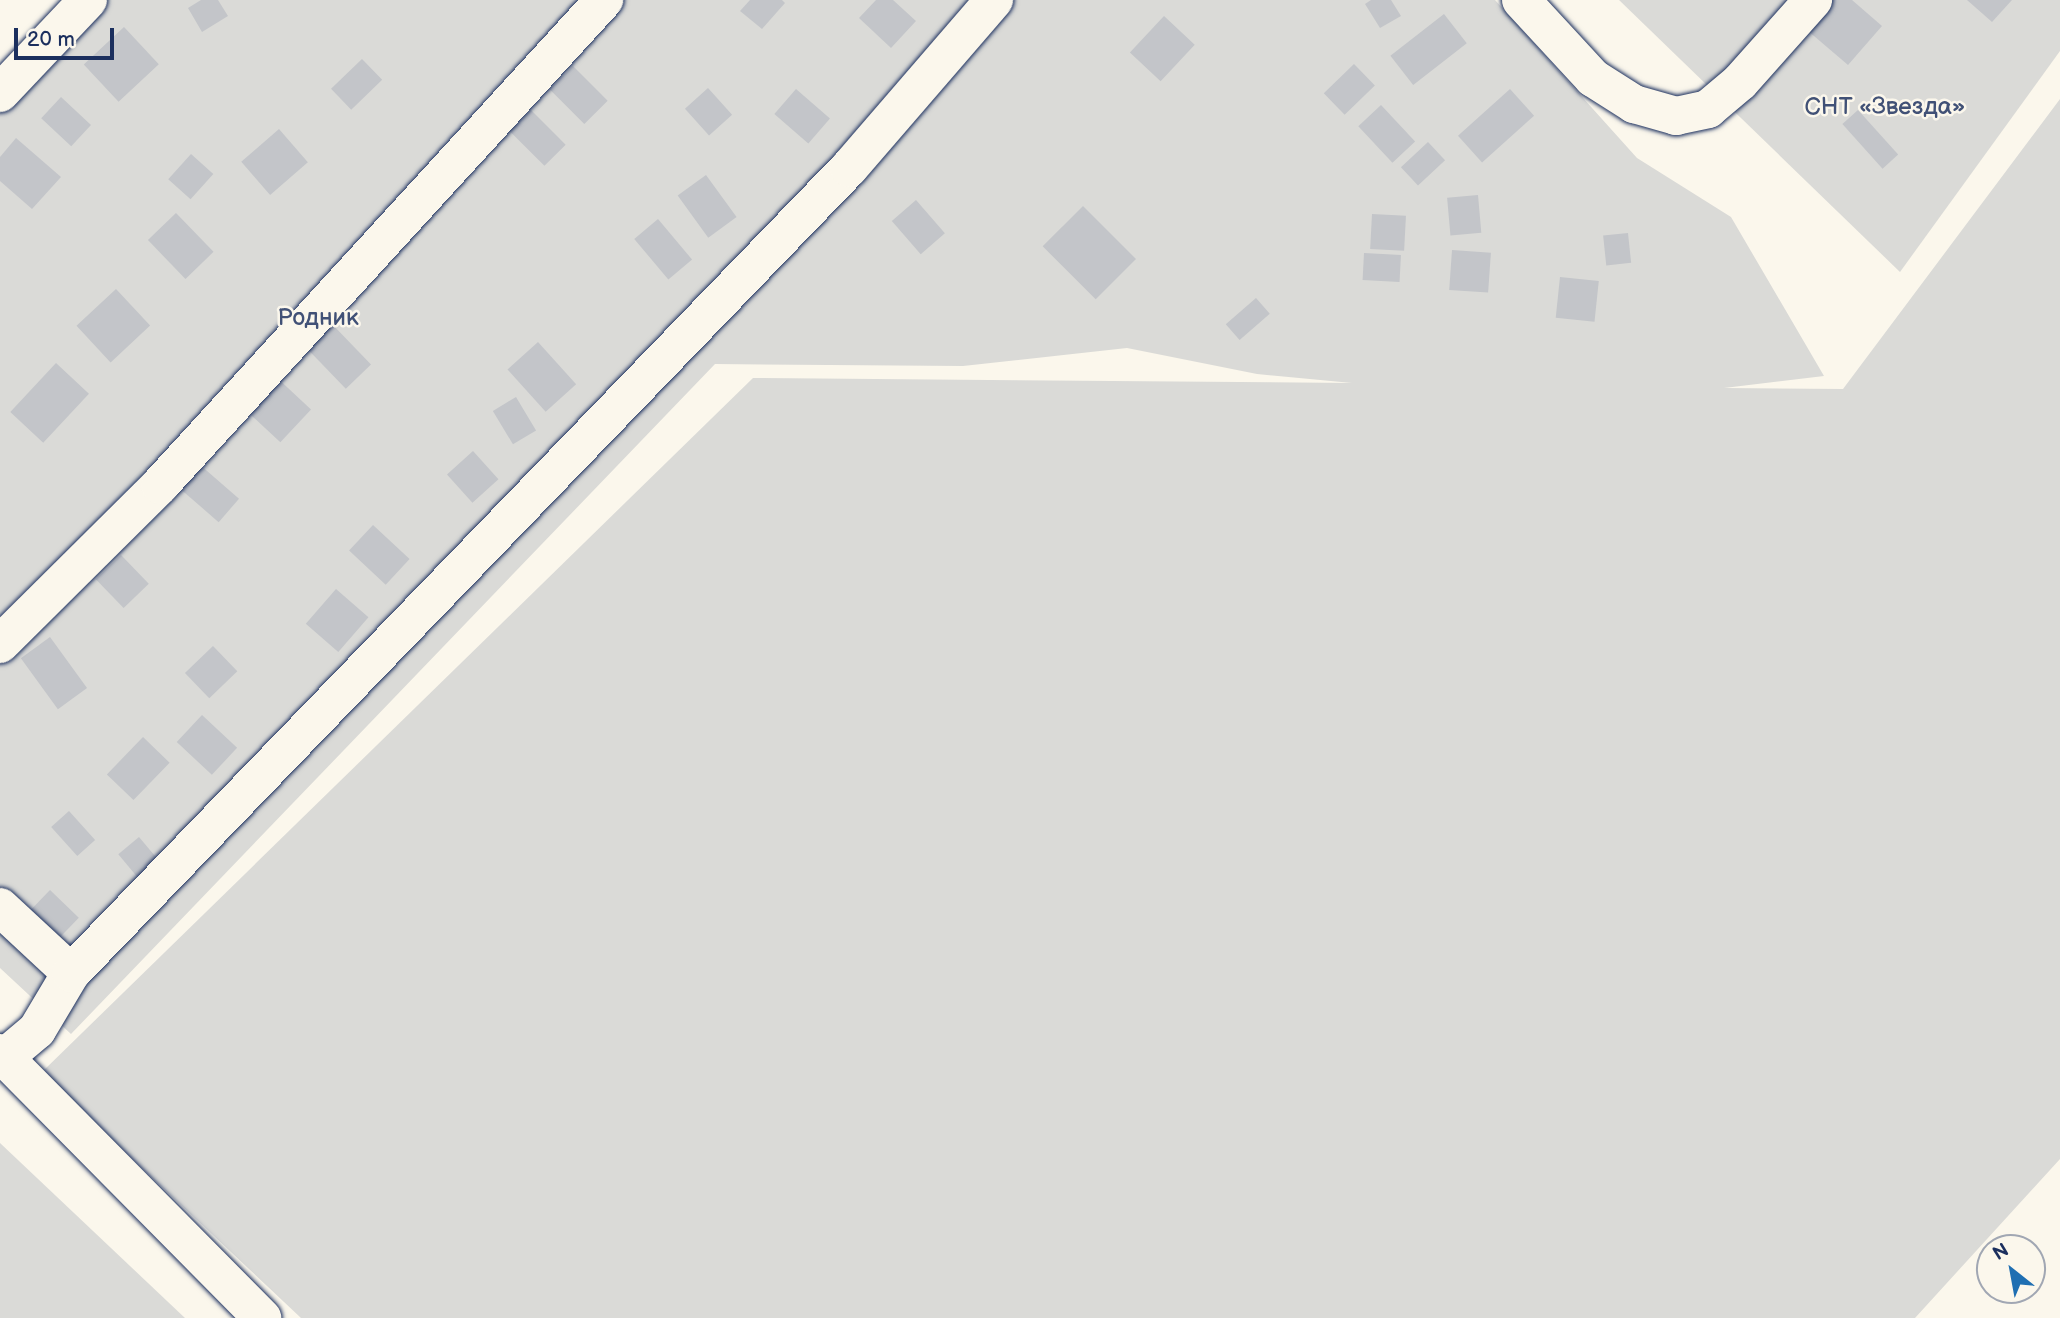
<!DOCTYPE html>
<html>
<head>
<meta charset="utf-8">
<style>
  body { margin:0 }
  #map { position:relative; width:2060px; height:1318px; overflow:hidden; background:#fbf7ec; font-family:"Balsamiq Sans",sans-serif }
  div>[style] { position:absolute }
  .green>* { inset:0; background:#dadad7 }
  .building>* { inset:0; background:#c3c5c9; transform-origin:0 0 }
  .roads { filter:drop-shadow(0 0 2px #1b2f5e) drop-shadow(0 0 2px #1b2f5e) }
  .minor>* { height:38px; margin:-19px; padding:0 19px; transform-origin:19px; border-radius:19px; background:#fbf7ec }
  span { translate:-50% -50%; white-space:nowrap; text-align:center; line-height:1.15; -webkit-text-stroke:5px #fbf7ec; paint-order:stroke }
  .park-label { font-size:24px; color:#415176 }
  .north { position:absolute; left:1976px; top:1234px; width:70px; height:70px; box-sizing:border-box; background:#fbf7ec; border:2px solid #a1a7b3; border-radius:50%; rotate:329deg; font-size:19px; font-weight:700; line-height:28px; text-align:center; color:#1b2f5e }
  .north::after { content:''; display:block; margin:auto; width:24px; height:32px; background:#1f6fb2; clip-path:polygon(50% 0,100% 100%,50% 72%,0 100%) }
  .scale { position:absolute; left:14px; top:28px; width:100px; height:32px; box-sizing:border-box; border:4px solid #1b2f5e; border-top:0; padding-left:9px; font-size:21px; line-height:24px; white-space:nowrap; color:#1b2f5e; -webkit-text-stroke:5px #fbf7ec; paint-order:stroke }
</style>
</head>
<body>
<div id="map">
  <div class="green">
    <div style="clip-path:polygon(104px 0,1495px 0,1637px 158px,1731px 217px,1824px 376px,1724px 388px,1843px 389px,2060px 99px,2060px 1159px,1915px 1318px,301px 1318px,41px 1073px,753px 378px,1352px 383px,1257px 374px,1127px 348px,963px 366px,715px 364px,71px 1034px,0 968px,0 111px)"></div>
    <div style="clip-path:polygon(1619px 0,2060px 0,2060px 51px,1900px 272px)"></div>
    <div style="clip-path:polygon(0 1143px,185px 1318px,0 1318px)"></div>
  </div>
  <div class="building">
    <div style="clip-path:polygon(201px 0,218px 0,228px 16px,202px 32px,188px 8px)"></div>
    <div style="clip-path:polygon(750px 0,782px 0,785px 3px,762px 29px,740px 11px)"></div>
    <div style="clip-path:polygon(876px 0,893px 0,916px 21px,891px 48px,859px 18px)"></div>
    <div style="clip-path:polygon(1371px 0,1391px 0,1401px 16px,1380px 28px,1365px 4px)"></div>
    <div style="clip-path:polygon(1833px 0,1852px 0,1882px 26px,1848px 65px,1807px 30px)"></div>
    <div style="clip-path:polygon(1967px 0,2012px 0,1992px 22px)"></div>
    <div style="left:1444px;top:14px;width:37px;height:68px;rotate:52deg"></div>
    <div style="left:1164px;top:16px;width:42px;height:50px;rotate:43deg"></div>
    <div style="left:124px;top:27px;width:51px;height:55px;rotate:47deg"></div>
    <div style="left:362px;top:59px;width:29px;height:43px;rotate:46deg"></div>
    <div style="left:1354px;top:64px;width:30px;height:42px;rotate:46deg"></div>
    <div style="left:573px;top:66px;width:49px;height:33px;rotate:45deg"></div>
    <div style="left:708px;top:88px;width:36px;height:31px;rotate:48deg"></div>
    <div style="left:796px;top:89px;width:45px;height:33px;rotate:41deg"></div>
    <div style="left:1510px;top:89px;width:36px;height:70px;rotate:48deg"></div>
    <div style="left:61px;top:97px;width:41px;height:29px;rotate:43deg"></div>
    <div style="left:1381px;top:105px;width:50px;height:31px;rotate:47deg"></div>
    <div style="left:531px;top:110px;width:49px;height:30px;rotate:45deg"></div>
    <div style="left:1858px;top:110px;width:60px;height:21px;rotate:48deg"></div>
    <div style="left:279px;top:129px;width:44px;height:50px;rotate:49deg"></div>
    <div style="clip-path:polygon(16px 138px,61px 177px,32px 209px,0 181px,0 157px)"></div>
    <div style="left:1428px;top:142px;width:25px;height:37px;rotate:47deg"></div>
    <div style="left:191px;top:154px;width:30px;height:34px;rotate:42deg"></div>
    <div style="left:706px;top:175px;width:52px;height:35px;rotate:54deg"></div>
    <div style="left:1478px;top:195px;width:38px;height:31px;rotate:85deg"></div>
    <div style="left:916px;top:200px;width:44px;height:32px;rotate:49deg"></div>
    <div style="left:1083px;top:206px;width:75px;height:57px;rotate:45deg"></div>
    <div style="left:176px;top:213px;width:54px;height:39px;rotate:46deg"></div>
    <div style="left:1372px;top:214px;width:34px;height:35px;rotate:3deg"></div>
    <div style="left:658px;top:219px;width:53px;height:31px;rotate:50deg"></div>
    <div style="left:1628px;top:233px;width:30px;height:25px;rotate:84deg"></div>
    <div style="left:1452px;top:250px;width:39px;height:40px;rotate:4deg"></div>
    <div style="left:1364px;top:253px;width:37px;height:27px;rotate:3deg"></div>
    <div style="left:1560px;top:277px;width:39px;height:41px;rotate:6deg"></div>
    <div style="left:116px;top:289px;width:50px;height:54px;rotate:47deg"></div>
    <div style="left:1256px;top:298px;width:21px;height:40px;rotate:49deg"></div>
    <div style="left:330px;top:322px;width:59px;height:35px;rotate:46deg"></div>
    <div style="left:538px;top:342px;width:57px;height:41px;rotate:48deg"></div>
    <div style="left:56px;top:363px;width:45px;height:67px;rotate:43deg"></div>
    <div style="left:273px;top:374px;width:52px;height:45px;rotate:43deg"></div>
    <div style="left:516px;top:397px;width:39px;height:27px;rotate:59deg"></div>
    <div style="left:473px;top:451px;width:38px;height:35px;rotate:48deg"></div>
    <div style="left:199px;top:464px;width:53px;height:31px;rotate:41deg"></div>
    <div style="left:373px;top:525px;width:50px;height:35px;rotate:43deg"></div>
    <div style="left:121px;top:555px;width:40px;height:35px;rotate:46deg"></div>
    <div style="left:336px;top:589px;width:43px;height:46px;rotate:41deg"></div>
    <div style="left:50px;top:637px;width:63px;height:36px;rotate:54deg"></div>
    <div style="left:213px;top:646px;width:35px;height:39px;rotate:46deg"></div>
    <div style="left:202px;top:715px;width:48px;height:37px;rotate:43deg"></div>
    <div style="left:143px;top:737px;width:37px;height:52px;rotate:44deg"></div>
    <div style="left:69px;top:811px;width:39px;height:24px;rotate:48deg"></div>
    <div style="left:139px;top:837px;width:35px;height:27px;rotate:50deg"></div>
    <div style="left:50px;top:890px;width:40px;height:35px;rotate:44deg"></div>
  </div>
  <div class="roads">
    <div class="minor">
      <div style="left:1521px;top:0;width:106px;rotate:47.3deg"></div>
      <div style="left:1593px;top:78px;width:49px;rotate:32.4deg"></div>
      <div style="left:1634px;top:104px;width:44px;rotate:15.9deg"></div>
      <div style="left:1676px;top:116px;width:33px;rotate:-12deg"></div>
      <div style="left:1708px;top:109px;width:42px;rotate:-40.2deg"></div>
      <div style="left:1740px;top:82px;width:110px;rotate:-48.3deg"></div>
      <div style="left:0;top:93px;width:128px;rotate:-46.6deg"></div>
      <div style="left:0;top:644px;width:226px;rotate:-44.8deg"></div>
      <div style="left:160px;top:485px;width:658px;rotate:-47.53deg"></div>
      <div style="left:0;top:907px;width:97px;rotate:42.9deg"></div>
      <div style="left:0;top:1053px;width:373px;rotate:45.3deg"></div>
      <div style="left:5px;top:1057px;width:42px;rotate:-40.2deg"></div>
      <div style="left:37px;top:1030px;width:66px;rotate:-59.2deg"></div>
      <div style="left:71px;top:973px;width:1120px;rotate:-45.98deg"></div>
      <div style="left:849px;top:168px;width:222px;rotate:-49.2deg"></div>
    </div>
  </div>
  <div class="park-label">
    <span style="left:1885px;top:107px">СНТ «Звезда»</span>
    <span style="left:318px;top:318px">Родник</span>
  </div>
  <div class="north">N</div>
  <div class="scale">20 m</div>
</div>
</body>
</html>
